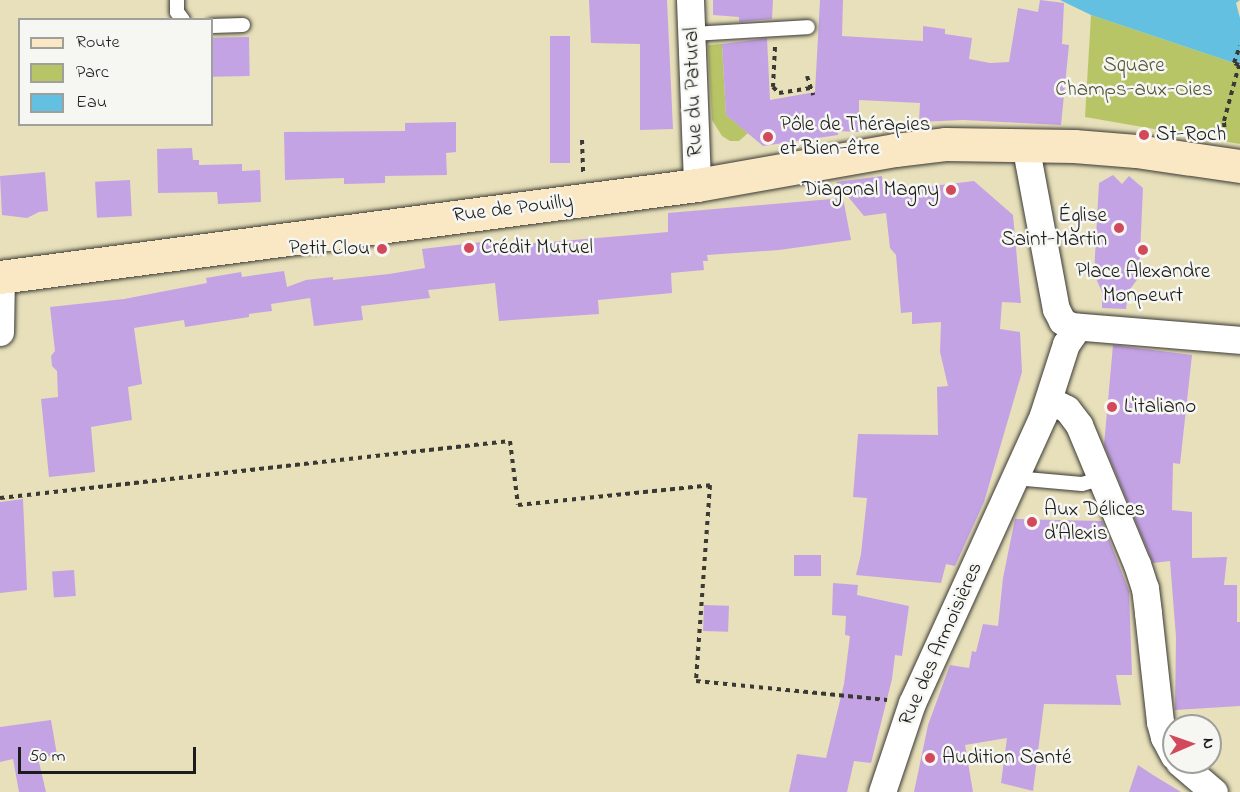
<!DOCTYPE html>
<html>
<head>
<meta charset="utf-8">
<style>
  body { margin:0 }
  #map { position:relative; width:1240px; height:792px; overflow:hidden; background:#e7e0ba; font-family:"Indie Flower",sans-serif }
  div>[style] { position:absolute }
  .green>* { inset:0; background:#b8c566 }
  .water>* { inset:0; background:#63c0e1 }
  .building>* { inset:0; background:#c4a3e4; transform-origin:0 0 }
  .path>* { height:4px; margin-top:-2px; transform-origin:0; background:repeating-linear-gradient(90deg,#3a3934 0 4.5px,transparent 0 9px) }
  .roads { filter:drop-shadow(0 0 2px #3a3934) drop-shadow(0 0 2px #3a3934) }
  .service>* { height:14px; margin:-7px; padding:0 7px; transform-origin:7px; border-radius:7px; background:#fff }
  .minor>* { height:27px; margin:-13.5px; padding:0 13.5px; transform-origin:13.5px; border-radius:13.5px; background:#fff }
  .secondary>* { height:33px; margin:-16.5px; padding:0 16.5px; transform-origin:16.5px; border-radius:16.5px; background:#fae7c3 }
  .dots>* { width:16px; height:16px; translate:-50% -50%; box-sizing:border-box; border:3px solid #f6f6f2; border-radius:50% }
  span { translate:-50% -50%; white-space:nowrap; text-align:center; line-height:1.15; -webkit-text-stroke:5px #f6f6f2; paint-order:stroke }
  .park-label { font-size:21px; color:#535736 }
  .street-label { font-size:21px; color:#1c1c1c }
  .poi-label { font-size:21px; color:#1c1c1c }
  .left { translate:0 -50%; text-align:left }
  .right { translate:-100% -50%; text-align:right }
  .legend { position:absolute; left:18px; top:18px; width:195px; height:108px; box-sizing:border-box; background:#f6f6f2; border:2px solid #9f9f9c; margin:0; padding:8px 10px; list-style:none; font-size:18px; color:#1c1c1c }
  .legend li { display:flex; align-items:center; gap:12px; height:30px }
  .legend b { width:30px; border:2px solid #9f9f9c }
  .north { position:absolute; left:1162px; top:714px; width:60px; height:60px; box-sizing:border-box; background:#f6f6f2; border:2px solid #9f9f9c; border-radius:50%; rotate:88deg; font-size:16px; font-weight:700; line-height:24px; text-align:center; color:#1c1c1c }
  .north::after { content:''; display:block; margin:auto; width:21px; height:27px; background:#d1495b; clip-path:polygon(50% 0,100% 100%,50% 72%,0 100%) }
  .scale { position:absolute; left:18px; top:747px; width:178px; height:27px; box-sizing:border-box; border:3px solid #1c1c1c; border-top:0; padding-left:8px; font-size:18px; line-height:21px; white-space:nowrap; color:#1c1c1c; -webkit-text-stroke:4px #f6f6f2; paint-order:stroke }
</style>
</head>
<body>
<div id="map">
  <div class="green">
    <div style="clip-path:polygon(1091px 15px,1240px 65px,1240px 144px,1085px 117px)"></div>
    <div style="clip-path:polygon(722px 44px,726px 115px,748px 133px,739px 141px,730px 141px,722px 136px,712px 120px,708px 45px)"></div>
  </div>
  <div class="water">
    <div style="clip-path:polygon(1060px 0,1240px 0,1236px 3px,1240px 18px,1240px 65px,1091px 15px)"></div>
  </div>
  <div class="building">
    <div style="clip-path:polygon(589px 0,667px 0,673px 129px,640px 130px,640px 44px,591px 43px)"></div>
    <div style="clip-path:polygon(713px 0,773px 0,772px 19px,739px 22px,739px 17px,713px 15px)"></div>
    <div style="clip-path:polygon(820px 0,843px 0,842px 36px,923px 41px,923px 26px,945px 29px,945px 34px,972px 38px,969px 59px,990px 63px,1009px 62px,1018px 8px,1038px 12px,1040px 0,1064px 3px,1062px 44px,1069px 45px,1061px 125px,963px 120px,919px 122px,920px 103px,859px 100px,859px 132px,838px 131px,838px 135px,763px 146px,726px 115px,722px 44px,767px 38px,770px 100px,815px 92px)"></div>
    <div style="left:550px;top:36px;width:20px;height:127px"></div>
    <div style="left:249px;top:37px;width:39px;height:37px;rotate:89deg"></div>
    <div style="clip-path:polygon(456px 122px,456px 152px,446px 153px,447px 175px,385px 176px,385px 183px,344px 184px,344px 178px,285px 180px,284px 132px,405px 131px,405px 123px)"></div>
    <div style="clip-path:polygon(192px 148px,193px 160px,199px 160px,199px 165px,242px 164px,242px 171px,260px 170px,261px 202px,218px 204px,217px 192px,158px 193px,157px 149px)"></div>
    <div style="clip-path:polygon(45px 172px,48px 211px,39px 212px,27px 218px,2px 215px,0 176px)"></div>
    <div style="clip-path:polygon(1113px 175px,1122px 184px,1129px 176px,1143px 188px,1139px 277px,1128px 292px,1126px 309px,1102px 308px,1102px 292px,1094px 274px,1099px 183px)"></div>
    <div style="clip-path:polygon(882px 176px,883px 192px,974px 181px,1013px 215px,1021px 303px,1002px 302px,1000px 329px,1020px 332px,1022px 372px,984px 502px,955px 566px,946px 564px,941px 583px,856px 575px,861px 554px,867px 498px,853px 497px,858px 434px,938px 435px,937px 387px,948px 386px,940px 352px,941px 322px,912px 324px,912px 312px,901px 313px,896px 255px,890px 248px,886px 213px,864px 216px,836px 182px)"></div>
    <div style="left:130px;top:180px;width:36px;height:35px;rotate:87deg"></div>
    <div style="clip-path:polygon(843px 198px,851px 240px,779px 250px,707px 255px,708px 261px,703px 261px,704px 270px,671px 273px,672px 293px,598px 300px,599px 314px,499px 321px,495px 283px,428px 290px,430px 298px,361px 306px,363px 320px,314px 326px,310px 298px,271px 304px,272px 311px,249px 314px,249px 317px,185px 327px,184px 320px,134px 328px,142px 384px,128px 387px,132px 420px,91px 427px,95px 472px,49px 477px,41px 399px,58px 397px,57px 371px,52px 366px,51px 356px,55px 351px,50px 307px,124px 299px,207px 283px,206px 278px,241px 272px,242px 277px,284px 271px,287px 287px,306px 280px,333px 277px,333px 280px,389px 274px,425px 268px,422px 249px,491px 241px,491px 247px,668px 232px,668px 213px)"></div>
    <div style="clip-path:polygon(1113px 345px,1192px 355px,1180px 464px,1173px 463px,1172px 510px,1192px 512px,1192px 558px,1227px 557px,1224px 585px,1237px 585px,1237px 622px,1240px 622px,1240px 706px,1175px 710px,1176px 637px,1170px 561px,1153px 563px,1104px 445px)"></div>
    <div style="clip-path:polygon(23px 499px,27px 590px,0 593px,0 502px)"></div>
    <div style="clip-path:polygon(1015px 519px,1102px 521px,1129px 591px,1132px 675px,1116px 675px,1121px 705px,1044px 704px,1033px 791px,1001px 783px,1007px 738px,965px 745px,973px 792px,914px 792px,928px 725px,950px 665px,969px 668px,972px 651px,976px 652px,983px 624px,998px 626px,1003px 578px)"></div>
    <div style="left:794px;top:555px;width:27px;height:21px"></div>
    <div style="left:74px;top:570px;width:26px;height:22px;rotate:86deg"></div>
    <div style="clip-path:polygon(833px 583px,858px 585px,857px 595px,909px 606px,902px 656px,895px 655px,892px 679px,871px 763px,854px 761px,847px 792px,789px 792px,797px 754px,826px 758px,844px 684px,850px 636px,845px 635px,846px 616px,832px 615px)"></div>
    <div style="left:704px;top:605px;width:25px;height:26px;rotate:2deg"></div>
    <div style="clip-path:polygon(51px 720px,57px 755px,38px 758px,46px 792px,19px 792px,13px 759px,0 762px,0 727px)"></div>
    <div style="clip-path:polygon(1138px 765px,1153px 775px,1181px 792px,1129px 792px)"></div>
  </div>
  <div class="path">
    <div style="left:775px;top:47px;width:40px;rotate:92.9deg"></div>
    <div style="left:773px;top:87px;width:8px;rotate:45deg"></div>
    <div style="left:779px;top:93px;width:32px;rotate:-9deg"></div>
    <div style="left:807px;top:76px;width:20px;rotate:72deg"></div>
    <div style="left:1225px;top:136px;width:15px;rotate:-94deg"></div>
    <div style="left:1224px;top:121px;width:58px;rotate:-75deg"></div>
    <div style="left:1239px;top:65px;width:5px;rotate:-158deg"></div>
    <div style="left:1234px;top:63px;width:18px;rotate:-71deg"></div>
    <div style="left:582px;top:140px;width:32px;rotate:88deg"></div>
    <div style="left:0;top:498px;width:513px;rotate:-6.38deg"></div>
    <div style="left:510px;top:441px;width:64px;rotate:82.9deg"></div>
    <div style="left:518px;top:505px;width:193px;rotate:-5.9deg"></div>
    <div style="left:710px;top:485px;width:196px;rotate:94.1deg"></div>
    <div style="left:696px;top:681px;width:192px;rotate:5.7deg"></div>
  </div>
  <div class="roads">
    <div class="service">
      <div style="left:177px;top:0;width:12px;rotate:90deg"></div>
      <div style="left:177px;top:12px;width:10px;rotate:53deg"></div>
      <div style="left:212px;top:26px;width:31px;rotate:-2deg"></div>
      <div style="left:691px;top:34px;width:117px;rotate:-3.4deg"></div>
      <div style="left:1015px;top:478px;width:67px;rotate:5.1deg"></div>
      <div style="left:1082px;top:484px;width:19px;rotate:-16deg"></div>
    </div>
    <div class="minor">
      <div style="left:690px;top:0;width:185px;rotate:87.8deg"></div>
      <div style="left:1025px;top:144px;width:168px;rotate:79.4deg"></div>
      <div style="left:1056px;top:309px;width:13px;rotate:63deg"></div>
      <div style="left:1062px;top:321px;width:10px;rotate:29deg"></div>
      <div style="left:1071px;top:326px;width:170px;rotate:4.7deg"></div>
      <div style="left:0;top:332px;width:55px;rotate:-89deg"></div>
      <div style="left:1049px;top:400px;width:20px;rotate:27deg"></div>
      <div style="left:1067px;top:409px;width:20px;rotate:53deg"></div>
      <div style="left:1079px;top:425px;width:151px;rotate:67.4deg"></div>
      <div style="left:1137px;top:564px;width:25px;rotate:72deg"></div>
      <div style="left:1145px;top:588px;width:25px;rotate:83deg"></div>
      <div style="left:1148px;top:613px;width:110px;rotate:83.7deg"></div>
      <div style="left:1160px;top:722px;width:16px;rotate:75deg"></div>
      <div style="left:1164px;top:737px;width:21px;rotate:62deg"></div>
      <div style="left:1179px;top:762px;width:46px;rotate:40.6deg"></div>
      <div style="left:882px;top:792px;width:94px;rotate:-71.4deg"></div>
      <div style="left:912px;top:703px;width:316px;rotate:-65.5deg"></div>
      <div style="left:1043px;top:415px;width:75px;rotate:-72.1deg"></div>
      <div style="left:1066px;top:344px;width:21px;rotate:-55deg"></div>
    </div>
    <div class="secondary">
      <div style="left:0;top:277px;width:703px;rotate:-7.52deg"></div>
      <div style="left:697px;top:185px;width:201px;rotate:-10deg"></div>
      <div style="left:895px;top:150px;width:50px;rotate:-6.8deg"></div>
      <div style="left:945px;top:144px;width:129px;rotate:0.9deg"></div>
      <div style="left:1074px;top:146px;width:62px;rotate:4.6deg"></div>
      <div style="left:1136px;top:151px;width:105px;rotate:8.2deg"></div>
    </div>
  </div>
  <div class="dots">
    <div style="left:1144px;top:135px;background:#d1495b"></div>
    <div style="left:768px;top:137px;background:#d1495b"></div>
    <div style="left:951px;top:190px;background:#d1495b"></div>
    <div style="left:1119px;top:228px;background:#d1495b"></div>
    <div style="left:469px;top:248px;background:#d1495b"></div>
    <div style="left:382px;top:249px;background:#d1495b"></div>
    <div style="left:1143px;top:250px;background:#d1495b"></div>
    <div style="left:1112px;top:407px;background:#d1495b"></div>
    <div style="left:1032px;top:522px;background:#d1495b"></div>
    <div style="left:930px;top:758px;background:#d1495b"></div>
  </div>
  <div class="park-label">
    <span style="left:1134px;top:78px">Square<br>Champs-aux-Oies</span>
  </div>
  <div class="street-label">
    <span style="left:694px;top:92px;rotate:-92deg">Rue du Patural</span>
    <span style="left:513px;top:209px;rotate:-7deg">Rue de Pouilly</span>
    <span style="left:941px;top:644px;rotate:-66deg">Rue des Armoisières</span>
  </div>
  <div class="poi-label">
    <span class="left" style="left:780px;top:137px">Pôle de Thérapies<br>et Bien-être</span>
    <span class="left" style="left:1156px;top:135px">St-Roch</span>
    <span class="right" style="left:939px;top:190px">Diagonal Magny</span>
    <span class="right" style="left:1107px;top:228px">Église<br>Saint-Martin</span>
    <span class="left" style="left:481px;top:248px">Crédit Mutuel</span>
    <span class="right" style="left:370px;top:249px">Petit Clou</span>
    <span style="left:1143px;top:284px">Place Alexandre<br>Monpeurt</span>
    <span class="left" style="left:1124px;top:407px">L'italiano</span>
    <span class="left" style="left:1044px;top:522px">Aux Délices<br>d’Alexis</span>
    <span class="left" style="left:942px;top:758px">Audition Santé</span>
  </div>
  <ul class="legend">
  <li><b style="height:8px;background:#fae7c3"></b>Route</li>
  <li><b style="height:16px;background:#b8c566"></b>Parc</li>
  <li><b style="height:16px;background:#63c0e1"></b>Eau</li>
  </ul>
  <div class="north">N</div>
  <div class="scale">50 m</div>
</div>
</body>
</html>
